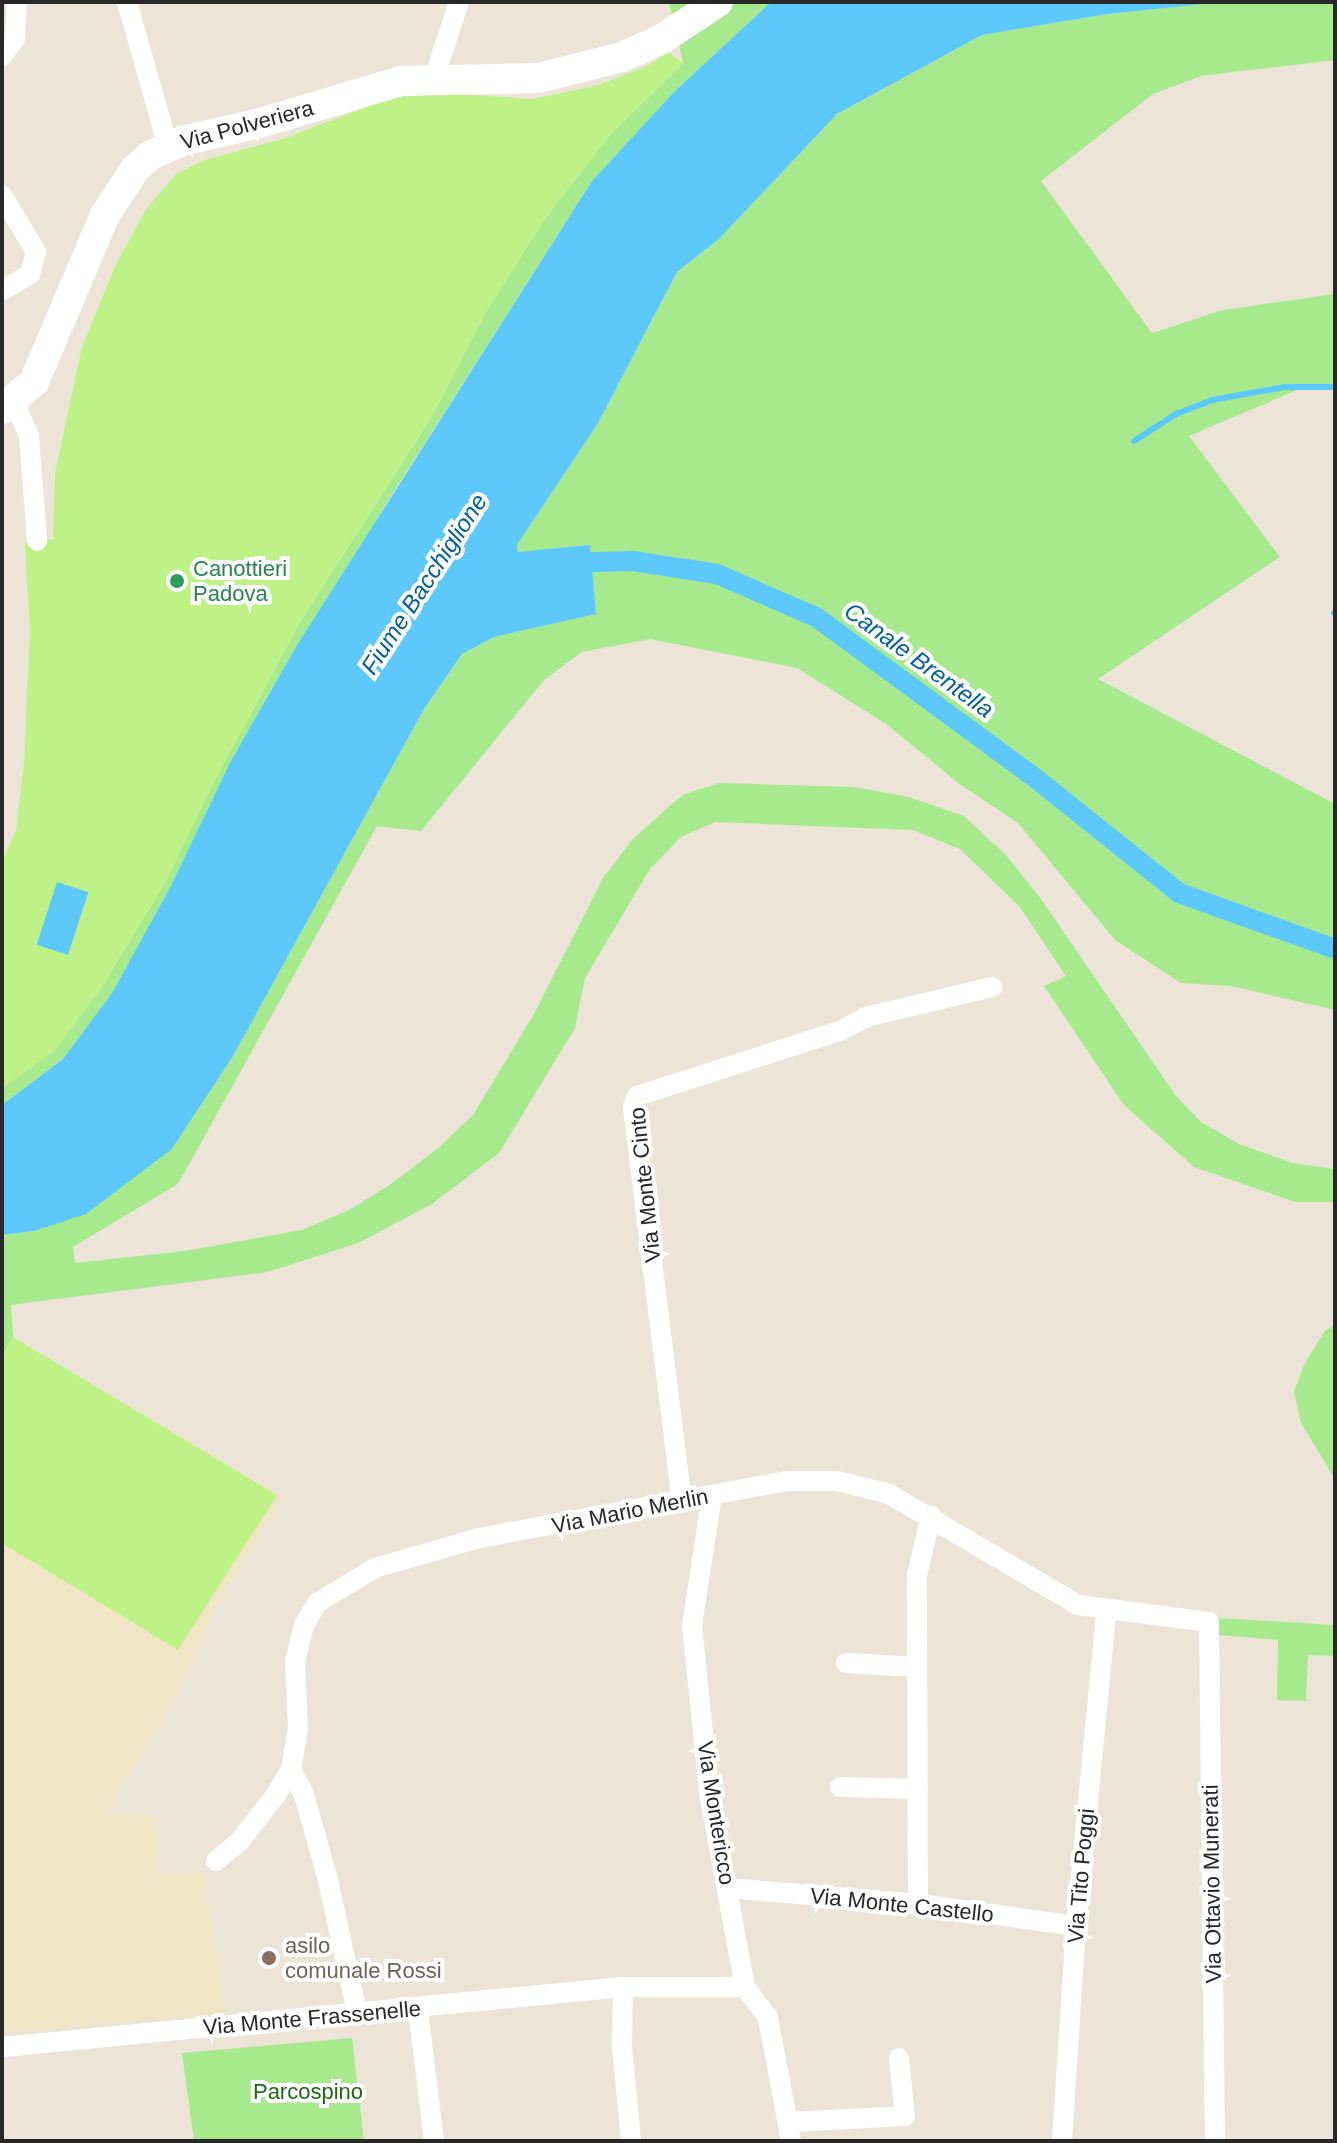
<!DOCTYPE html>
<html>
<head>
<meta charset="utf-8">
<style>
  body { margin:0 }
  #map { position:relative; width:1337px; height:2143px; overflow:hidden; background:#ece4d7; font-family:Helvetica,sans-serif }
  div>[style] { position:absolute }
  .education>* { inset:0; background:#f0e5c4 }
  .green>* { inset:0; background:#a7ea8d }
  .pitch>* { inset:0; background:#bef287 }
  .water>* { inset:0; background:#5dc8fb; transform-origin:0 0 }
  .stream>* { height:6px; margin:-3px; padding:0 3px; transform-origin:3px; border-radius:3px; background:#5dc8fb }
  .canal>* { height:20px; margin:-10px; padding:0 10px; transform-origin:10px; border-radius:10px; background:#5dc8fb }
  .street>* { height:20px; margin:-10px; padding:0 10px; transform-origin:10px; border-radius:10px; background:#fff }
  .secondary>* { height:30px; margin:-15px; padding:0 15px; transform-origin:15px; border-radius:15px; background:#fff }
  .dots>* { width:22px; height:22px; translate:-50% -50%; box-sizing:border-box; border:4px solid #fff; border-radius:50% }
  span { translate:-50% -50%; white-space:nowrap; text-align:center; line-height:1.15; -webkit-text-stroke:8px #fff; paint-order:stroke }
  .street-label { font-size:22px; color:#282828 }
  .leisure-label { font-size:22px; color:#27864d }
  .left { translate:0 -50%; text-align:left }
  .education-label { font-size:22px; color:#785e54 }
  .park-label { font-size:22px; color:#1f6b11 }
  .water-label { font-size:24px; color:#0061a3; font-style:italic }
  .frame { position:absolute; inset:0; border:4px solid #282828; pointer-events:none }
</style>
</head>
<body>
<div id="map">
  <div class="education">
    <div style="clip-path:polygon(10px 1305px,13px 1337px,283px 1497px,218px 1604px,173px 1702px,107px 1812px,159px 1817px,154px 1873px,204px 1873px,225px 2013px,2px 2033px,2px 1306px)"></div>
  </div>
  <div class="green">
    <div style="clip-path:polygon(669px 2px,771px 2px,674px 92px,592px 181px,384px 507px,112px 993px,63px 1059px,2px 1105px,2px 1088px,54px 1051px,102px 987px,165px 882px,211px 787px,302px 619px,431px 418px,486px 312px,544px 220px,609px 136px,683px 63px)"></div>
    <div style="clip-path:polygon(1223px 2px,1335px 2px,1335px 60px,1201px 76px,1153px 94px,1041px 181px,1152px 333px,1223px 310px,1335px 294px,1335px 387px,1304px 387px,1189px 436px,1280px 557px,1098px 679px,1335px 804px,1335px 1010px,1231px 986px,1181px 983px,1115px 940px,1018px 823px,961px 785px,886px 724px,797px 668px,650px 639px,582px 652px,544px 680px,421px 831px,377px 826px,178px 1184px,73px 1247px,75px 1263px,185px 1251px,302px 1230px,351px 1209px,391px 1184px,437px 1149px,473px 1115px,534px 1014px,603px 878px,632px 840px,682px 795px,719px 783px,854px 787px,909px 797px,964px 816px,1006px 855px,1041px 899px,1176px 1096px,1201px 1122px,1239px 1144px,1293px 1163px,1335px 1169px,1335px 1202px,1295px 1202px,1194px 1167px,1124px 1105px,1044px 986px,1066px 976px,1020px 907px,960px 849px,913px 830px,715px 822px,681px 837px,650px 869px,585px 978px,575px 1028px,499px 1153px,432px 1204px,358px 1243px,268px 1272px,11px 1305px,13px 1337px,2px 1355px,2px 1235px,34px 1231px,172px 1149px,233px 1056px,424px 709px,462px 654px,494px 637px,595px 614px,518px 552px,517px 545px,597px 425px,677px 272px,719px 239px,837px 114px,982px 35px,1108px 14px)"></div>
    <div style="clip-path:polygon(1335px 1324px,1335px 1479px,1301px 1423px,1294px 1392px,1304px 1365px,1324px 1332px)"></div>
    <div style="clip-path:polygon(1219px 1618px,1335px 1625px,1335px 1656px,1308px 1655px,1306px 1701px,1277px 1700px,1278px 1640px,1218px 1635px)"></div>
    <div style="clip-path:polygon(352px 2038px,364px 2141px,194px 2141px,182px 2053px)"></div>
  </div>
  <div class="pitch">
    <div style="clip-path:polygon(668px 52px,683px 63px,609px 136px,544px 220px,486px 312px,431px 418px,302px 619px,211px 787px,166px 882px,102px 987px,54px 1051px,2px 1088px,2px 861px,16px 831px,24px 763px,30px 632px,25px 543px,53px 539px,55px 473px,82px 347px,116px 264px,147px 208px,177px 173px,205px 160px,286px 138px,379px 102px,419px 91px,533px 99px,599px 85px,649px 65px)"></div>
    <div style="clip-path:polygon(13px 1337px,277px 1495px,178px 1650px,2px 1543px,2px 1355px)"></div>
  </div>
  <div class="water">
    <div style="clip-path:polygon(771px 2px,1223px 2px,1108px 14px,982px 35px,837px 114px,719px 239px,677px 272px,597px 425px,517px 545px,518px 552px,590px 545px,596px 614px,494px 637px,462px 654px,424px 709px,233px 1056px,172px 1149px,86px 1214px,34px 1231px,2px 1235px,2px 1105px,63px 1059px,112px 993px,170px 888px,230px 763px,296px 647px,592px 181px,674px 92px)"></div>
    <div style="left:57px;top:882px;width:33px;height:66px;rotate:18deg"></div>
  </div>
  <div class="stream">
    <div style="left:1134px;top:441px;width:50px;rotate:-32.7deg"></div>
    <div style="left:1176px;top:414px;width:39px;rotate:-21deg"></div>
    <div style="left:1212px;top:400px;width:74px;rotate:-10.1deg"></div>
    <div style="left:1285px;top:387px;width:50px"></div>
    <div style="left:1334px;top:613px;width:1px;rotate:-45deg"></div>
  </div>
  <div class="canal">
    <div style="left:564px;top:563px;width:69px;rotate:-1.7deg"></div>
    <div style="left:633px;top:561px;width:85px;rotate:8.8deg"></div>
    <div style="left:717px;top:574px;width:108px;rotate:23.5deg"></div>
    <div style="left:816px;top:617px;width:265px;rotate:36.3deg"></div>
    <div style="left:1030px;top:774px;width:191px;rotate:38.6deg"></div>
    <div style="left:1179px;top:893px;width:166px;rotate:19.7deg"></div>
  </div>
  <div class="street">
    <div style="left:127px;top:2px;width:151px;rotate:74.2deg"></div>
    <div style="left:2px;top:56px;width:21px;rotate:-53deg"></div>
    <div style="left:15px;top:39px;width:37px;rotate:-87deg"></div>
    <div style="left:434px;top:78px;width:80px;rotate:-71.8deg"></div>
    <div style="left:2px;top:195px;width:66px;rotate:59.2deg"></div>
    <div style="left:36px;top:252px;width:23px;rotate:105deg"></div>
    <div style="left:30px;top:274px;width:33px;rotate:149deg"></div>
    <div style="left:14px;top:401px;width:38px;rotate:67deg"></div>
    <div style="left:29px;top:436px;width:105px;rotate:85.6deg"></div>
    <div style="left:712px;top:1495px;width:132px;rotate:98.7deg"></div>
    <div style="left:692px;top:1625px;width:169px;rotate:84.2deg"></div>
    <div style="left:709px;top:1793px;width:197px;rotate:79.5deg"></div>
    <div style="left:745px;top:1987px;width:39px;rotate:53deg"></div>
    <div style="left:768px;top:2018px;width:125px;rotate:79.4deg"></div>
    <div style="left:682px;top:1502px;width:398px;rotate:-97.1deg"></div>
    <div style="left:633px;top:1107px;width:12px;rotate:-70deg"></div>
    <div style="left:637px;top:1096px;width:215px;rotate:-17.8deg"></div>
    <div style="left:842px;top:1030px;width:27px;rotate:-28deg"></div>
    <div style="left:866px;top:1017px;width:130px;rotate:-13.3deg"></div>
    <div style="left:846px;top:1663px;width:71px;rotate:3.2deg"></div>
    <div style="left:291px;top:1769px;width:29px;rotate:63deg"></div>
    <div style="left:304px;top:1795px;width:88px;rotate:74.2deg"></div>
    <div style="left:328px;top:1880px;width:136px;rotate:77.7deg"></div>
    <div style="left:840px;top:1787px;width:78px;rotate:1.5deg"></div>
    <div style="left:216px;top:1861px;width:30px;rotate:-40deg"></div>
    <div style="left:239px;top:1842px;width:58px;rotate:-52deg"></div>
    <div style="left:275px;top:1796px;width:31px;rotate:-59deg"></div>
    <div style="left:291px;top:1769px;width:41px;rotate:-80.1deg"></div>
    <div style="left:298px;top:1729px;width:68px;rotate:-92.5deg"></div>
    <div style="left:295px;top:1661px;width:37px;rotate:-76deg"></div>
    <div style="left:304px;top:1625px;width:26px;rotate:-59deg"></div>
    <div style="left:317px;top:1603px;width:68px;rotate:-31.1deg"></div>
    <div style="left:375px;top:1568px;width:108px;rotate:-16.1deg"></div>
    <div style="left:479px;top:1538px;width:314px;rotate:-10.5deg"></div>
    <div style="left:788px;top:1481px;width:49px"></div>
    <div style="left:837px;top:1481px;width:54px;rotate:14deg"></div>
    <div style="left:889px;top:1494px;width:219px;rotate:30.4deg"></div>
    <div style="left:1078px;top:1605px;width:132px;rotate:7.4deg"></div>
    <div style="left:1209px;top:1622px;width:519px;rotate:89.34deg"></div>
    <div style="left:728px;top:1888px;width:191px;rotate:4.8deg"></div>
    <div style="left:918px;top:1904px;width:160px;rotate:7.9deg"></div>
    <div style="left:918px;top:1904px;width:329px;rotate:-90.2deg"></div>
    <div style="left:917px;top:1575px;width:61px;rotate:-76.7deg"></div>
    <div style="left:623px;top:1987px;width:60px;rotate:91deg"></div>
    <div style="left:622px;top:2047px;width:94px;rotate:84.5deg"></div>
    <div style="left:418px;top:2009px;width:133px;rotate:83.1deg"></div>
    <div style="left:2px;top:2047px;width:624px;rotate:-5.52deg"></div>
    <div style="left:623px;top:1987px;width:122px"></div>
    <div style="left:789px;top:2122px;width:116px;rotate:-3deg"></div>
    <div style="left:905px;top:2116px;width:58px;rotate:-95.9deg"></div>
    <div style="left:1062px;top:2141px;width:215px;rotate:-86.3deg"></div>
    <div style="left:1076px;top:1926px;width:315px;rotate:-84.5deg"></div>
  </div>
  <div class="secondary">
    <div style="left:2px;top:409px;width:42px;rotate:-40.2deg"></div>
    <div style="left:34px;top:382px;width:181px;rotate:-67deg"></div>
    <div style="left:105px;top:215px;width:55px;rotate:-56.9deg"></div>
    <div style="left:135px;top:169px;width:21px;rotate:-41deg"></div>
    <div style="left:151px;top:155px;width:34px;rotate:-24deg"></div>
    <div style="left:182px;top:141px;width:80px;rotate:-13deg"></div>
    <div style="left:260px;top:123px;width:147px;rotate:-16.6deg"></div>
    <div style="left:401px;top:81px;width:138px;rotate:-1.2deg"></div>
    <div style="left:539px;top:78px;width:86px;rotate:-14.2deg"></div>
    <div style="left:622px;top:57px;width:44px;rotate:-24.2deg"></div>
    <div style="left:662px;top:39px;width:67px;rotate:-33.5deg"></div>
  </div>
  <div class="dots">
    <div style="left:177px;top:581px;background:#2e9e5b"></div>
    <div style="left:269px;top:1958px;background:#8d6e63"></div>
  </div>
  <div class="street-label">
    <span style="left:247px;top:125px;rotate:-15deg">Via Polveriera</span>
    <span style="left:645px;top:1185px;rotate:-96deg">Via Monte Cinto</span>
    <span style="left:630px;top:1511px;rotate:-11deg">Via Mario Merlin</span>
    <span style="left:716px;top:1813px;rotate:81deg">Via Montericco</span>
    <span style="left:1081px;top:1876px;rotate:-85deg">Via Tito Poggi</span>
    <span style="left:1212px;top:1884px;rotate:-91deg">Via Ottavio Munerati</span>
    <span style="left:902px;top:1905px;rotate:6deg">Via Monte Castello</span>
    <span style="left:312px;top:2018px;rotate:-5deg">Via Monte Frassenelle</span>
  </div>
  <div class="leisure-label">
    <span class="left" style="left:193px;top:581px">Canottieri<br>Padova</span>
  </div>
  <div class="education-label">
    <span class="left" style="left:285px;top:1958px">asilo<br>comunale Rossi</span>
  </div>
  <div class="park-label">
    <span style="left:308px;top:2092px">Parcospino</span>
  </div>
  <div class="water-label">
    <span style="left:424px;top:584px;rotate:-57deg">Fiume Bacchiglione</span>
    <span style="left:919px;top:660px;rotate:36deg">Canale Brentella</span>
  </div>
  <div class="frame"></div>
</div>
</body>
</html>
